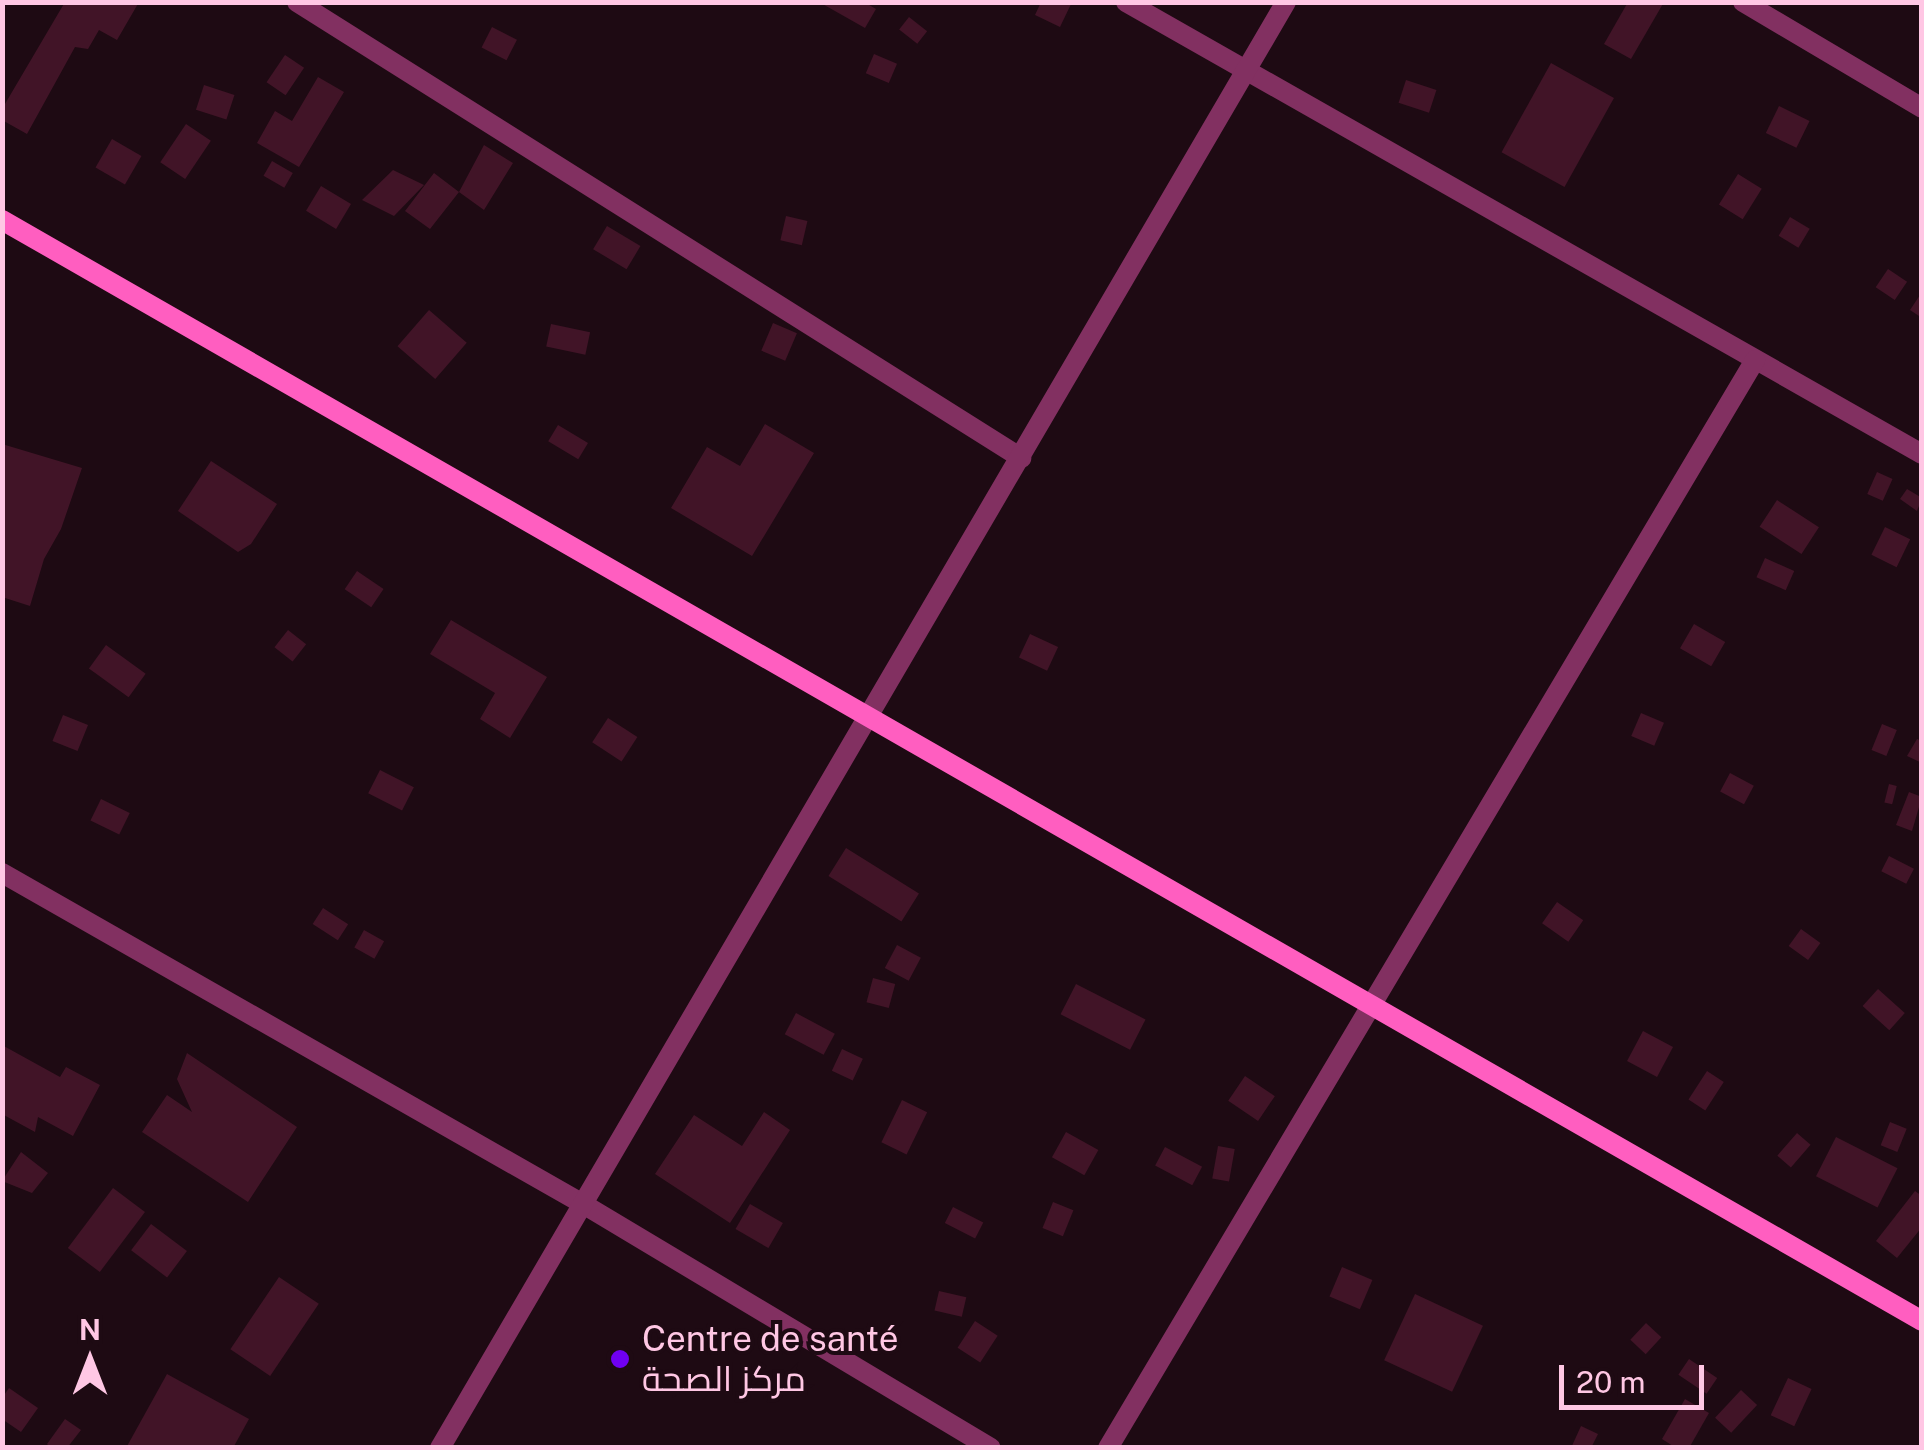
<!DOCTYPE html>
<html>
<head>
<meta charset="utf-8">
<style>
  body { margin:0 }
  #map { position:relative; width:1924px; height:1450px; overflow:hidden; background:#1e0a13; font-family:"Public Sans",Cairo,sans-serif }
  div>[style] { position:absolute }
  .building>* { inset:0; background:#411427; transform-origin:0 0 }
  .street>* { height:20px; margin:-10px; padding:0 10px; transform-origin:10px; border-radius:10px; background:#823061 }
  .secondary>* { height:20px; margin:-10px; padding:0 10px; transform-origin:10px; border-radius:10px; background:#ff5ec0 }
  .dots>* { width:28px; height:28px; translate:-50% -50%; box-sizing:border-box; border:5px solid #1e0a13; border-radius:50% }
  span { translate:-50% -50%; white-space:nowrap; text-align:center; line-height:1.15; -webkit-text-stroke:8px #1e0a13; paint-order:stroke }
  .poi-label { font-size:35px; color:#ffc7e4 }
  .left { translate:0 -50%; text-align:left }
  .frame { position:absolute; inset:0; border:5px solid #ffc7e4; pointer-events:none }
  .north { position:absolute; left:40px; top:1310px; width:100px; height:100px; -webkit-text-stroke:8px #1e0a13; paint-order:stroke; rotate:0deg; font-size:28px; font-weight:700; line-height:40px; text-align:center; color:#ffc7e4 }
  .north::after { content:''; display:block; margin:auto; width:35px; height:45px; background:#ffc7e4; clip-path:polygon(50% 0,100% 100%,50% 72%,0 100%) }
  .scale { position:absolute; left:1559px; top:1365px; width:145px; height:45px; box-sizing:border-box; border:5px solid #ffc7e4; border-top:0; padding-left:12px; font-size:30px; line-height:35px; white-space:nowrap; color:#ffc7e4; -webkit-text-stroke:8px #1e0a13; paint-order:stroke }
</style>
</head>
<body>
<div id="map">
  <div class="building">
    <div style="clip-path:polygon(65px 2px,139px 2px,117px 40px,99px 30px,88px 49px,75px 47px,27px 134px,2px 120px,2px 109px)"></div>
    <div style="clip-path:polygon(819px 2px,864px 2px,876px 9px,865px 28px)"></div>
    <div style="clip-path:polygon(1041px 2px,1072px 2px,1060px 27px,1035px 15px)"></div>
    <div style="clip-path:polygon(1628px 2px,1664px 2px,1631px 59px,1604px 44px)"></div>
    <div style="left:909px;top:17px;width:23px;height:16px;rotate:38deg"></div>
    <div style="left:492px;top:27px;width:28px;height:23px;rotate:27deg"></div>
    <div style="left:874px;top:54px;width:25px;height:21px;rotate:23deg"></div>
    <div style="left:285px;top:55px;width:23px;height:33px;rotate:34deg"></div>
    <div style="left:1551px;top:63px;width:72px;height:102px;rotate:29deg"></div>
    <div style="clip-path:polygon(318px 77px,344px 92px,299px 167px,257px 143px,275px 111px,292px 121px)"></div>
    <div style="left:1406px;top:80px;width:32px;height:24px;rotate:18deg"></div>
    <div style="left:204px;top:85px;width:32px;height:26px;rotate:18deg"></div>
    <div style="left:1779px;top:106px;width:34px;height:30px;rotate:26deg"></div>
    <div style="left:186px;top:124px;width:30px;height:46px;rotate:34deg"></div>
    <div style="left:112px;top:139px;width:34px;height:33px;rotate:30deg"></div>
    <div style="clip-path:polygon(484px 145px,513px 163px,484px 210px,459px 192px,430px 229px,405px 211px,434px 173px,459px 192px)"></div>
    <div style="left:272px;top:161px;width:24px;height:17px;rotate:30deg"></div>
    <div style="clip-path:polygon(393px 170px,424px 185px,394px 216px,362px 200px)"></div>
    <div style="left:1738px;top:174px;width:28px;height:36px;rotate:32deg"></div>
    <div style="left:321px;top:186px;width:35px;height:29px;rotate:31deg"></div>
    <div style="left:786px;top:216px;width:22px;height:25px;rotate:13deg"></div>
    <div style="left:1790px;top:217px;width:23px;height:22px;rotate:31deg"></div>
    <div style="left:607px;top:226px;width:39px;height:27px;rotate:31deg"></div>
    <div style="left:1888px;top:269px;width:23px;height:22px;rotate:34deg"></div>
    <div style="clip-path:polygon(1922px 292px,1922px 318px,1910px 310px)"></div>
    <div style="left:429px;top:310px;width:50px;height:48px;rotate:41deg"></div>
    <div style="left:773px;top:323px;width:26px;height:30px;rotate:23deg"></div>
    <div style="left:551px;top:324px;width:40px;height:23px;rotate:12deg"></div>
    <div style="clip-path:polygon(765px 424px,814px 453px,752px 556px,671px 508px,707px 447px,740px 466px)"></div>
    <div style="left:558px;top:425px;width:35px;height:19px;rotate:31deg"></div>
    <div style="clip-path:polygon(2px 444px,82px 468px,61px 529px,44px 559px,30px 606px,2px 597px)"></div>
    <div style="clip-path:polygon(211px 461px,277px 504px,251px 544px,238px 552px,178px 511px)"></div>
    <div style="left:1877px;top:472px;width:17px;height:24px;rotate:24deg"></div>
    <div style="clip-path:polygon(1907px 489px,1922px 498px,1917px 511px,1900px 499px)"></div>
    <div style="left:1777px;top:500px;width:50px;height:32px;rotate:33deg"></div>
    <div style="left:1885px;top:527px;width:28px;height:31px;rotate:26deg"></div>
    <div style="left:1765px;top:558px;width:32px;height:21px;rotate:24deg"></div>
    <div style="left:357px;top:571px;width:32px;height:22px;rotate:34deg"></div>
    <div style="clip-path:polygon(451px 620px,547px 677px,510px 738px,480px 719px,495px 693px,430px 654px)"></div>
    <div style="left:1694px;top:624px;width:36px;height:28px;rotate:30deg"></div>
    <div style="left:288px;top:630px;width:23px;height:22px;rotate:38deg"></div>
    <div style="left:1030px;top:634px;width:31px;height:26px;rotate:25deg"></div>
    <div style="left:106px;top:645px;width:49px;height:29px;rotate:36deg"></div>
    <div style="left:1641px;top:713px;width:25px;height:25px;rotate:23deg"></div>
    <div style="left:63px;top:715px;width:27px;height:28px;rotate:22deg"></div>
    <div style="left:608px;top:718px;width:35px;height:29px;rotate:33deg"></div>
    <div style="left:1882px;top:724px;width:16px;height:28px;rotate:22deg"></div>
    <div style="clip-path:polygon(1917px 739px,1922px 741px,1922px 763px,1907px 756px)"></div>
    <div style="left:380px;top:770px;width:38px;height:26px;rotate:27deg"></div>
    <div style="left:1730px;top:773px;width:27px;height:21px;rotate:28deg"></div>
    <div style="left:1889px;top:784px;width:8px;height:19px;rotate:14deg"></div>
    <div style="clip-path:polygon(1909px 792px,1922px 797px,1912px 831px,1896px 825px)"></div>
    <div style="left:101px;top:799px;width:32px;height:24px;rotate:26deg"></div>
    <div style="left:846px;top:848px;width:86px;height:33px;rotate:32deg"></div>
    <div style="left:1889px;top:856px;width:28px;height:17px;rotate:27deg"></div>
    <div style="left:1557px;top:902px;width:32px;height:26px;rotate:35deg"></div>
    <div style="left:323px;top:908px;width:30px;height:19px;rotate:33deg"></div>
    <div style="left:1801px;top:929px;width:24px;height:21px;rotate:36deg"></div>
    <div style="left:364px;top:930px;width:23px;height:20px;rotate:29deg"></div>
    <div style="left:897px;top:945px;width:27px;height:26px;rotate:28deg"></div>
    <div style="left:873px;top:978px;width:23px;height:25px;rotate:15deg"></div>
    <div style="left:1076px;top:984px;width:78px;height:34px;rotate:27deg"></div>
    <div style="left:1878px;top:989px;width:36px;height:23px;rotate:42deg"></div>
    <div style="left:796px;top:1013px;width:44px;height:24px;rotate:28deg"></div>
    <div style="left:1643px;top:1031px;width:34px;height:34px;rotate:28deg"></div>
    <div style="clip-path:polygon(2px 1045px,60px 1077px,66px 1067px,100px 1085px,73px 1136px,38px 1117px,35px 1132px,2px 1114px)"></div>
    <div style="left:842px;top:1049px;width:23px;height:24px;rotate:25deg"></div>
    <div style="clip-path:polygon(187px 1053px,297px 1127px,248px 1202px,142px 1132px,167px 1095px,192px 1112px,177px 1079px)"></div>
    <div style="left:1707px;top:1071px;width:20px;height:34px;rotate:33deg"></div>
    <div style="left:1245px;top:1076px;width:36px;height:30px;rotate:34deg"></div>
    <div style="left:902px;top:1100px;width:28px;height:47px;rotate:26deg"></div>
    <div style="clip-path:polygon(764px 1112px,790px 1130px,730px 1223px,655px 1174px,694px 1115px,742px 1146px)"></div>
    <div style="left:1890px;top:1122px;width:18px;height:25px;rotate:22deg"></div>
    <div style="left:1066px;top:1132px;width:37px;height:29px;rotate:29deg"></div>
    <div style="left:1797px;top:1133px;width:18px;height:30px;rotate:41deg"></div>
    <div style="left:1836px;top:1137px;width:69px;height:44px;rotate:27deg"></div>
    <div style="left:1218px;top:1146px;width:17px;height:33px;rotate:10deg"></div>
    <div style="left:1165px;top:1147px;width:42px;height:21px;rotate:28deg"></div>
    <div style="clip-path:polygon(21px 1152px,48px 1173px,32px 1193px,2px 1181px)"></div>
    <div style="left:113px;top:1188px;width:40px;height:75px;rotate:37deg"></div>
    <div style="clip-path:polygon(1915px 1191px,1922px 1196px,1922px 1227px,1897px 1258px,1876px 1241px)"></div>
    <div style="left:1053px;top:1202px;width:22px;height:28px;rotate:22deg"></div>
    <div style="left:750px;top:1204px;width:38px;height:29px;rotate:30deg"></div>
    <div style="left:953px;top:1207px;width:34px;height:18px;rotate:27deg"></div>
    <div style="left:151px;top:1224px;width:45px;height:33px;rotate:37deg"></div>
    <div style="left:1342px;top:1267px;width:33px;height:32px;rotate:23deg"></div>
    <div style="left:279px;top:1277px;width:48px;height:87px;rotate:34deg"></div>
    <div style="left:939px;top:1291px;width:28px;height:20px;rotate:13deg"></div>
    <div style="left:1415px;top:1294px;width:75px;height:73px;rotate:25deg"></div>
    <div style="left:975px;top:1321px;width:27px;height:32px;rotate:33deg"></div>
    <div style="left:1646px;top:1323px;width:21px;height:23px;rotate:43deg"></div>
    <div style="left:1689px;top:1359px;width:34px;height:19px;rotate:34deg"></div>
    <div style="clip-path:polygon(167px 1374px,249px 1419px,233px 1448px,126px 1448px)"></div>
    <div style="left:1788px;top:1378px;width:26px;height:41px;rotate:25deg"></div>
    <div style="clip-path:polygon(9px 1388px,38px 1408px,21px 1432px,2px 1419px,2px 1398px)"></div>
    <div style="left:1741px;top:1390px;width:22px;height:38px;rotate:43deg"></div>
    <div style="clip-path:polygon(1685px 1399px,1709px 1413px,1689px 1448px,1676px 1448px,1662px 1439px)"></div>
    <div style="clip-path:polygon(65px 1419px,81px 1430px,67px 1448px,51px 1448px,47px 1444px)"></div>
    <div style="clip-path:polygon(1581px 1426px,1598px 1434px,1591px 1448px,1571px 1448px)"></div>
  </div>
  <div class="street">
    <div style="left:297px;top:2px;width:856px;rotate:32.2deg"></div>
    <div style="left:1126px;top:2px;width:915px;rotate:29.59deg"></div>
    <div style="left:1743px;top:2px;width:208px;rotate:30.6deg"></div>
    <div style="left:2px;top:873px;width:669px;rotate:29.67deg"></div>
    <div style="left:583px;top:1204px;width:475px;rotate:30.9deg"></div>
    <div style="left:440px;top:1448px;width:1675px;rotate:-59.67deg"></div>
    <div style="left:1108px;top:1448px;width:1266px;rotate:-59.26deg"></div>
  </div>
  <div class="secondary">
    <div style="left:2px;top:220px;width:2213px;rotate:29.83deg"></div>
  </div>
  <div class="dots">
    <div style="left:620px;top:1359px;background:#7000f2"></div>
  </div>
  <div class="poi-label">
    <span class="left" style="left:642px;top:1359px">Centre de santé<br>مركز الصحة</span>
  </div>
  <div class="frame"></div>
  <div class="north">N</div>
  <div class="scale">20 m</div>
</div>
</body>
</html>
